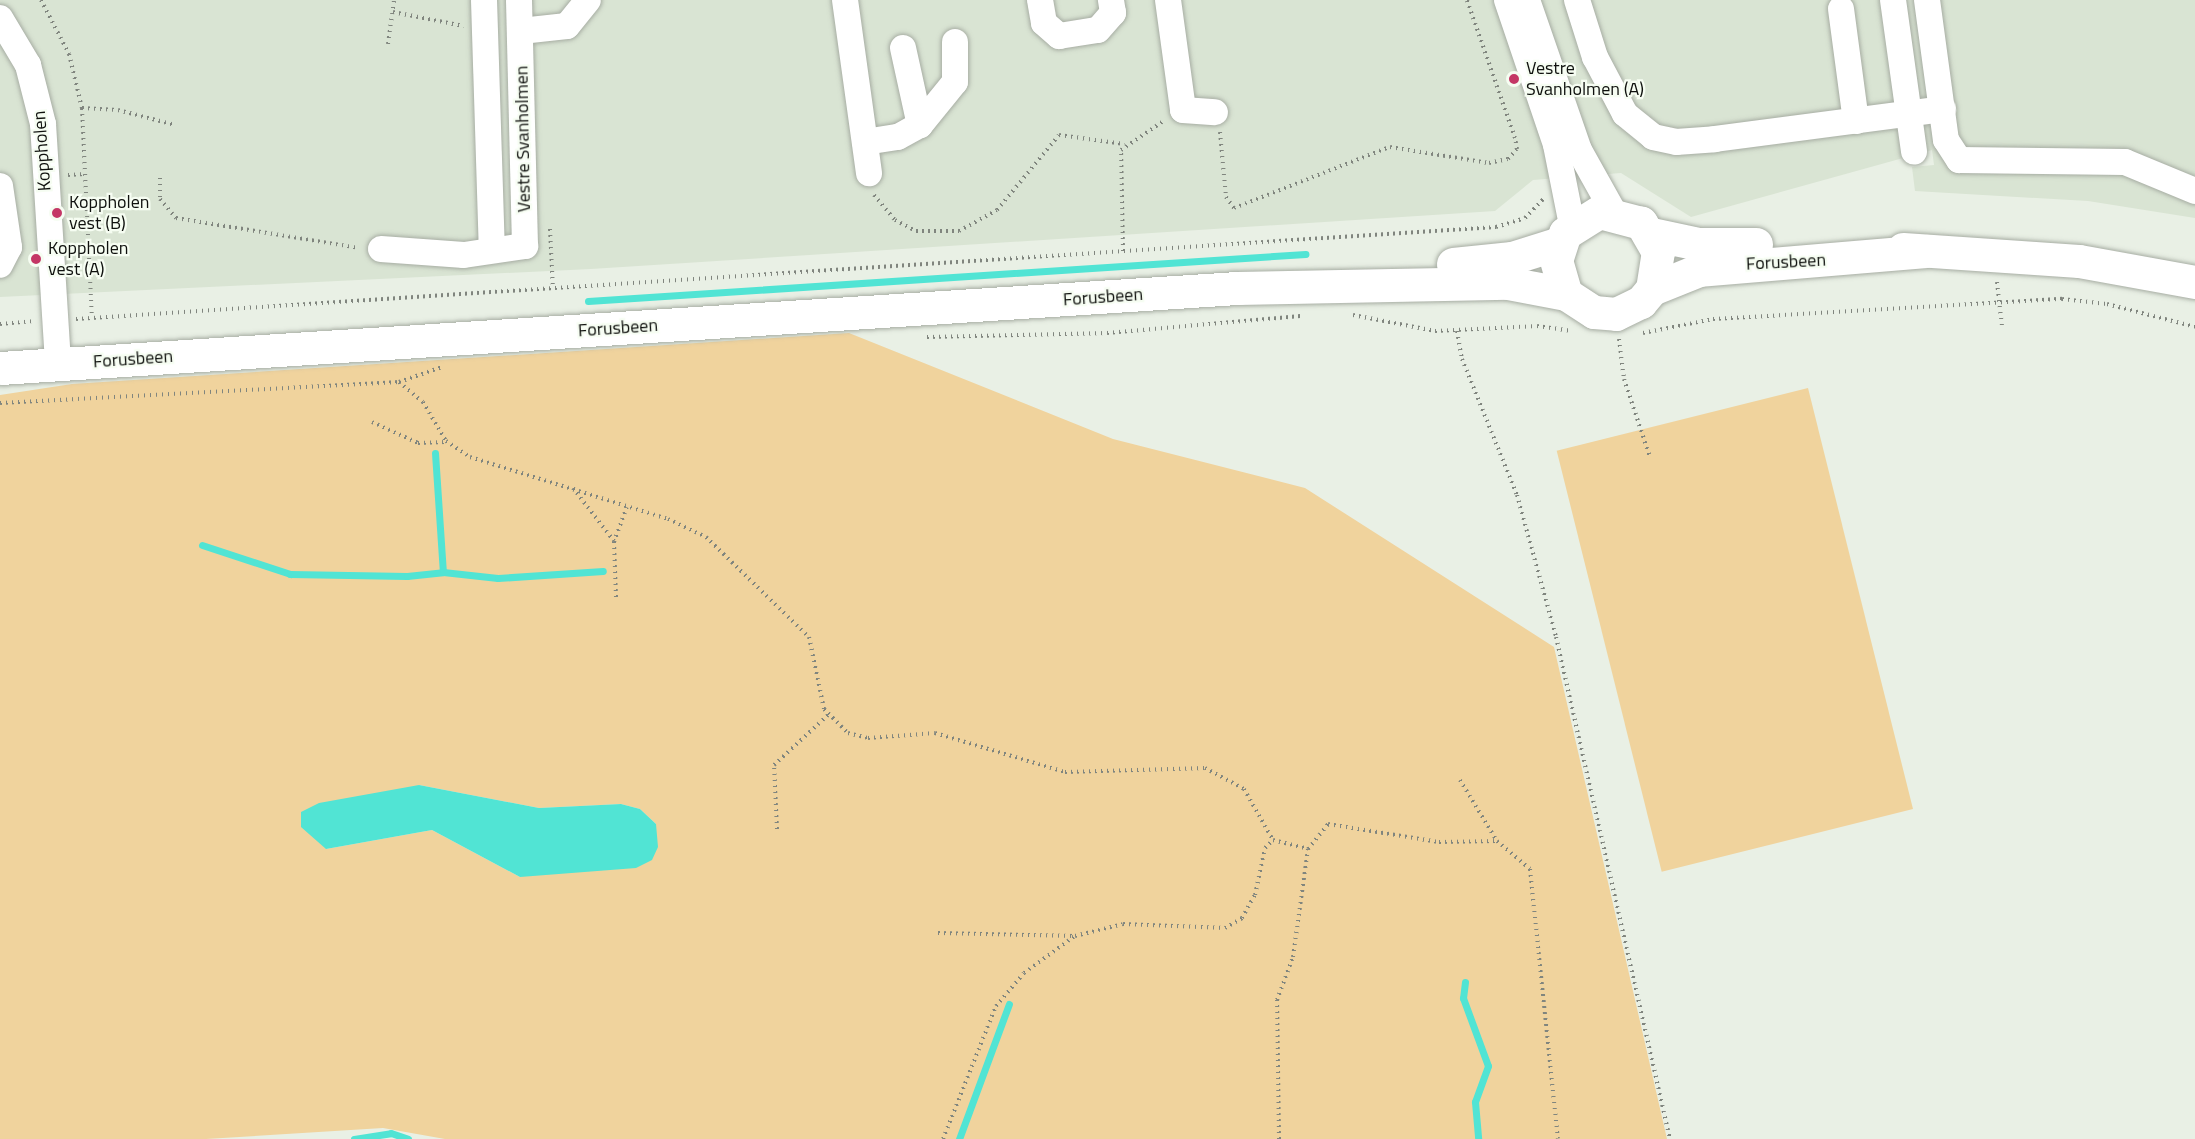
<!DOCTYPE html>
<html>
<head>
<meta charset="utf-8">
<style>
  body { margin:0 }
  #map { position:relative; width:2195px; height:1139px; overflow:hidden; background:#e9f0e5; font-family:"Titillium Web",sans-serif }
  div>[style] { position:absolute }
  .built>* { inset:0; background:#d9e4d3 }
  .green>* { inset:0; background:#f0d39d; transform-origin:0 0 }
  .water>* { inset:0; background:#51e4d4 }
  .stream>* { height:7px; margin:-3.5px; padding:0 3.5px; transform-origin:3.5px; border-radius:3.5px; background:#51e4d4 }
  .path>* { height:4px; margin-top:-2px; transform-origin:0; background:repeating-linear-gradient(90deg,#80857e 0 1.5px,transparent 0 6px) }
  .roads { filter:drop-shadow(0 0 2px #a7ada3) drop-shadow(0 0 2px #a7ada3) }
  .minor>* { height:26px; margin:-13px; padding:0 13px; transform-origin:13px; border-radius:13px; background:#fff }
  .major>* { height:33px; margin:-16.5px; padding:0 16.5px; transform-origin:16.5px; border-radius:16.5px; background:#fff }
  .dots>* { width:16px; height:16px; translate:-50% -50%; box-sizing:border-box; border:3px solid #f6fdf2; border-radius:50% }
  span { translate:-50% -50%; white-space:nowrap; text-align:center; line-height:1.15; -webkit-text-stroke:4.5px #f6fdf2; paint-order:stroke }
  .poi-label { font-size:18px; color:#0f110e }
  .left { translate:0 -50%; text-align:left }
  .street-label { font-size:18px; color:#0f110e }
</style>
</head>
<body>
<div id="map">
  <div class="built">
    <div style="clip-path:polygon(0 0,2195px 0,2195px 218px,2088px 201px,1915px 191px,1912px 167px,1934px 165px,1932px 150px,1691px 217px,1621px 173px,1533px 180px,1495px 211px,591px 269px,0 297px)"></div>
  </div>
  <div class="green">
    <div style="clip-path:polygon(evenodd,849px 333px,1113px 439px,1305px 488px,1554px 647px,1667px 1139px,445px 1139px,383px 1128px,206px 1139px,0 1139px,0 395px,72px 384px,849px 333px,419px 785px,539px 808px,621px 804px,640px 809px,656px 824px,520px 877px,432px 830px,326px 849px,419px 785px)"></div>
    <div style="left:1808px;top:388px;width:434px;height:259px;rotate:76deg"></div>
  </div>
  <div class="water">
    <div style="clip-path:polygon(419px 785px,539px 808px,621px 804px,640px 809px,656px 824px,658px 847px,652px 860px,636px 868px,520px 877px,432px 830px,326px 849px,301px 827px,301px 812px,319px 803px)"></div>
  </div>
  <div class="stream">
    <div style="left:588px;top:301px;width:719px;rotate:-3.75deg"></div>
    <div style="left:435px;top:453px;width:119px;rotate:86.2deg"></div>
    <div style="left:202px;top:545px;width:93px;rotate:18.2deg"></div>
    <div style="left:290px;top:574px;width:117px;rotate:1deg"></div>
    <div style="left:407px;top:576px;width:36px;rotate:-6deg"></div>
    <div style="left:443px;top:572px;width:55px;rotate:6.2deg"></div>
    <div style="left:498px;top:578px;width:105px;rotate:-3.8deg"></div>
    <div style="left:1465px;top:982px;width:16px;rotate:97deg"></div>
    <div style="left:1463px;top:998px;width:72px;rotate:69.8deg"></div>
    <div style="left:1488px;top:1066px;width:38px;rotate:110deg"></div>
    <div style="left:1475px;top:1102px;width:37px;rotate:85deg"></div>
    <div style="left:354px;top:1139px;width:37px;rotate:-9deg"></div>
    <div style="left:391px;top:1133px;width:18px;rotate:19deg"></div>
    <div style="left:959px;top:1139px;width:144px;rotate:-69.7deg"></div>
  </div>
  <div class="path">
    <div style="left:41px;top:0;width:61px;rotate:62.6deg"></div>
    <div style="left:69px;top:54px;width:56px;rotate:76.5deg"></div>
    <div style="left:82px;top:108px;width:210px;rotate:87.3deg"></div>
    <div style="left:393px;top:12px;width:72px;rotate:11.2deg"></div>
    <div style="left:388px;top:44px;width:44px;rotate:-82.2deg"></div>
    <div style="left:82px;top:108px;width:36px;rotate:3deg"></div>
    <div style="left:118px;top:110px;width:59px;rotate:14.7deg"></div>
    <div style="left:1220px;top:132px;width:65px;rotate:84.7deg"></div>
    <div style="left:1226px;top:197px;width:14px;rotate:54deg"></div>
    <div style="left:1234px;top:208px;width:168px;rotate:-21.4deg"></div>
    <div style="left:1390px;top:147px;width:100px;rotate:9.2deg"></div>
    <div style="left:1489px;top:163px;width:19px;rotate:-12deg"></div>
    <div style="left:1508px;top:159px;width:13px;rotate:-48deg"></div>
    <div style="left:1517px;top:149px;width:11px;rotate:-100deg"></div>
    <div style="left:1515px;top:138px;width:146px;rotate:-109.2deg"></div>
    <div style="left:68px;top:175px;width:17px;rotate:-3deg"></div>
    <div style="left:160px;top:178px;width:21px;rotate:90deg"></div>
    <div style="left:160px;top:199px;width:25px;rotate:50deg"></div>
    <div style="left:176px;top:218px;width:185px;rotate:9.3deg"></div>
    <div style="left:874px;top:195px;width:33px;rotate:50deg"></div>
    <div style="left:895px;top:220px;width:24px;rotate:28deg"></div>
    <div style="left:916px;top:231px;width:43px"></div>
    <div style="left:959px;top:231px;width:43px;rotate:-28.9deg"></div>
    <div style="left:997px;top:210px;width:97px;rotate:-50.4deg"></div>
    <div style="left:1059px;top:135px;width:66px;rotate:7.9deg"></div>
    <div style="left:550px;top:229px;width:59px;rotate:87.1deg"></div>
    <div style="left:1123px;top:251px;width:101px;rotate:-91.1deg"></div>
    <div style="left:1121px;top:150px;width:53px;rotate:-34.3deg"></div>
    <div style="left:1997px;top:282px;width:44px;rotate:83.5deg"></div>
    <div style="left:1353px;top:315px;width:84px;rotate:11deg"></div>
    <div style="left:1435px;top:331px;width:102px;rotate:-2.8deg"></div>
    <div style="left:1537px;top:326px;width:34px;rotate:8deg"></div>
    <div style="left:76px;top:319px;width:1423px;rotate:-3.71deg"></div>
    <div style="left:1496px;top:227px;width:30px;rotate:-17deg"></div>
    <div style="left:1525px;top:218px;width:28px;rotate:-46deg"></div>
    <div style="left:0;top:324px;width:33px;rotate:-5deg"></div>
    <div style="left:1457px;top:331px;width:28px;rotate:80deg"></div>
    <div style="left:1462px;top:359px;width:147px;rotate:68deg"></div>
    <div style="left:1517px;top:495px;width:147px;rotate:74.6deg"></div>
    <div style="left:1556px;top:637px;width:515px;rotate:77.21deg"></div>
    <div style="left:1643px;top:333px;width:71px;rotate:-11.3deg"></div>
    <div style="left:1713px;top:319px;width:350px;rotate:-3.3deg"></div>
    <div style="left:2062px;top:299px;width:45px;rotate:6.3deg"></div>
    <div style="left:2107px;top:304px;width:91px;rotate:14.6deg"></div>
    <div style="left:927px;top:337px;width:180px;rotate:-1.3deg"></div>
    <div style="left:1107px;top:333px;width:194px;rotate:-5deg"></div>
    <div style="left:1619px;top:339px;width:40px;rotate:82.9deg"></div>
    <div style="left:1624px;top:379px;width:82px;rotate:71.6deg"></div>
    <div style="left:399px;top:382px;width:46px;rotate:-19.2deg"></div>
    <div style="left:0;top:403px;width:400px;rotate:-3deg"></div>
    <div style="left:399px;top:382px;width:31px;rotate:40deg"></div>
    <div style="left:423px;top:402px;width:45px;rotate:59.5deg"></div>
    <div style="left:446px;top:441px;width:29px;rotate:34deg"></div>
    <div style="left:470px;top:457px;width:207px;rotate:17.4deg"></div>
    <div style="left:668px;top:519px;width:42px;rotate:25.3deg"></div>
    <div style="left:706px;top:537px;width:144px;rotate:44.2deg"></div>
    <div style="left:809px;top:637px;width:74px;rotate:78.2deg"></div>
    <div style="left:824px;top:709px;width:34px;rotate:45deg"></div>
    <div style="left:848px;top:733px;width:21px;rotate:14deg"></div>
    <div style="left:868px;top:738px;width:67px;rotate:-4.3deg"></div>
    <div style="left:935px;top:733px;width:136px;rotate:16.7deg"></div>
    <div style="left:1065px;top:772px;width:140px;rotate:-1.6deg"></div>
    <div style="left:1205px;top:768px;width:44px;rotate:28.3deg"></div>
    <div style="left:1244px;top:789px;width:59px;rotate:60.4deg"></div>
    <div style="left:372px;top:422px;width:51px;rotate:24.5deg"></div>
    <div style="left:418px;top:443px;width:27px;rotate:-2deg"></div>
    <div style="left:573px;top:488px;width:67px;rotate:52.3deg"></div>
    <div style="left:616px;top:597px;width:55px;rotate:-92.1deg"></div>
    <div style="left:614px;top:542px;width:37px;rotate:-70deg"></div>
    <div style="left:1460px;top:780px;width:71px;rotate:58.8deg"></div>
    <div style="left:777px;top:829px;width:64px;rotate:-92.7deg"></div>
    <div style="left:774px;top:765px;width:74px;rotate:-42.8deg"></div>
    <div style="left:938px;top:933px;width:137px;rotate:1.3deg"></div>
    <div style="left:943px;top:1139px;width:143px;rotate:-68.3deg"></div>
    <div style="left:996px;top:1006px;width:43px;rotate:-49.7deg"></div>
    <div style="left:1024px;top:973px;width:63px;rotate:-36deg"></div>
    <div style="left:1075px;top:936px;width:49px;rotate:-14deg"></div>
    <div style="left:1123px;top:924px;width:102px;rotate:2.2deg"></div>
    <div style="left:1225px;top:928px;width:20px;rotate:-30deg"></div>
    <div style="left:1242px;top:918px;width:26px;rotate:-61deg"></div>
    <div style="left:1255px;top:895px;width:48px;rotate:-78deg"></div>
    <div style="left:1265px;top:848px;width:11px;rotate:-45deg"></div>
    <div style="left:1273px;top:840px;width:36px;rotate:14deg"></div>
    <div style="left:1279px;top:1139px;width:139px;rotate:-90.8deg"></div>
    <div style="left:1277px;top:1000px;width:46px;rotate:-69.6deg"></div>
    <div style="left:1293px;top:957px;width:109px;rotate:-82.1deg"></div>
    <div style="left:1308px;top:849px;width:32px;rotate:-51deg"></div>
    <div style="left:1328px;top:824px;width:112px;rotate:9.2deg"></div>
    <div style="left:1439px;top:842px;width:58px;rotate:-1deg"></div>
    <div style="left:1497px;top:841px;width:43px;rotate:40.3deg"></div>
    <div style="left:1530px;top:869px;width:271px;rotate:84.1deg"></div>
  </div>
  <div class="roads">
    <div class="minor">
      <div style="left:484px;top:0;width:248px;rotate:88.2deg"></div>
      <div style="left:845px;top:0;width:175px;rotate:82.1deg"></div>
      <div style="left:1040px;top:0;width:23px;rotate:80deg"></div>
      <div style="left:1044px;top:23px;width:20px;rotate:41deg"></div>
      <div style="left:1059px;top:36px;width:39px;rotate:-9deg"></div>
      <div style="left:1098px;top:30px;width:23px;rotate:-49deg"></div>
      <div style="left:1113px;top:13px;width:13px;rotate:-99deg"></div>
      <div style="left:1168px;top:0;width:111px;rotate:82.2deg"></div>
      <div style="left:1183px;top:110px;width:32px;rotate:4deg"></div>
      <div style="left:1507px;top:0;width:153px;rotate:71.3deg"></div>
      <div style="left:1556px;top:145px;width:82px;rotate:78.7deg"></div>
      <div style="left:1527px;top:0;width:159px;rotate:70.9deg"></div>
      <div style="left:1579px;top:150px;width:70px;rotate:60.9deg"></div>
      <div style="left:1577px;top:0;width:60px;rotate:72.5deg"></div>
      <div style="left:1595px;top:57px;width:64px;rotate:62.2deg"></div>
      <div style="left:1625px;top:114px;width:36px;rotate:39deg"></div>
      <div style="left:1653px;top:137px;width:24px;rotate:12deg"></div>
      <div style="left:1676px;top:142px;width:39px;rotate:-4deg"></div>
      <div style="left:1715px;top:139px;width:230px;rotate:-7.5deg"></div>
      <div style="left:1893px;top:0;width:153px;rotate:82.1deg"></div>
      <div style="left:1927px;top:0;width:141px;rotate:82.3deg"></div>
      <div style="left:1946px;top:140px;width:24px;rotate:57deg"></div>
      <div style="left:1959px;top:160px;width:166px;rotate:0.7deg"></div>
      <div style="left:2125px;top:162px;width:76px;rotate:22.5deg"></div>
      <div style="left:1841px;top:9px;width:113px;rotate:82.4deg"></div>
      <div style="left:0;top:18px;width:55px;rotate:59.2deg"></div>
      <div style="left:28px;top:65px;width:61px;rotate:75.7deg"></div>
      <div style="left:43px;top:124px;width:240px;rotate:86.4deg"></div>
      <div style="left:521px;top:31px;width:46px;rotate:-6.2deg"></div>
      <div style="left:567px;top:26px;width:33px;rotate:-51deg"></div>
      <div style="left:903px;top:48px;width:79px;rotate:77.6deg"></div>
      <div style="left:865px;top:142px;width:33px;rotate:-9deg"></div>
      <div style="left:898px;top:137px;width:25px;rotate:-29deg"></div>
      <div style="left:920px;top:125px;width:55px;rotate:-50.9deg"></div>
      <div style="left:955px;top:82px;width:40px;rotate:-90deg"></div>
      <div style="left:0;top:186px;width:62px;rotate:81.6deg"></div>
      <div style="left:9px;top:247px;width:20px;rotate:117deg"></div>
      <div style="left:381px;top:249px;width:83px;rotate:4.1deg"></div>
      <div style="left:464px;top:255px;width:62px;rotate:-8.4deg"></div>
      <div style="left:525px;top:246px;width:246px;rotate:-91.4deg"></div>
    </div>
    <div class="major">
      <div style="left:1651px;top:234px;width:48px;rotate:12deg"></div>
      <div style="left:1698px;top:244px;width:58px"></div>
      <div style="left:1903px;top:249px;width:176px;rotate:3.9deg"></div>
      <div style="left:2079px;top:261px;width:118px;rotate:10.3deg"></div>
      <div style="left:1453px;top:264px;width:59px;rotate:-5.8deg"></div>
      <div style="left:1512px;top:258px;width:50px;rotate:-17.4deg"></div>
      <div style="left:1652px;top:289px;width:37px;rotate:-81deg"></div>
      <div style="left:1658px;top:252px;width:34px;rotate:-120deg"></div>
      <div style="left:1641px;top:223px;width:43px;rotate:-165.3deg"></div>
      <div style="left:1599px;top:212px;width:40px;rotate:148deg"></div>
      <div style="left:1565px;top:233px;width:28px;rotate:108deg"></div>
      <div style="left:1556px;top:260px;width:35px;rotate:74deg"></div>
      <div style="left:1566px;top:294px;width:33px;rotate:33deg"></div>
      <div style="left:1594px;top:312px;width:22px;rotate:5deg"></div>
      <div style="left:1616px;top:314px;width:28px;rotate:-26deg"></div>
      <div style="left:1641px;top:302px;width:17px;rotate:-50deg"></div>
      <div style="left:1652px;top:289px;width:51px;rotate:-22deg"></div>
      <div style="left:1699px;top:270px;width:226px;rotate:-4.8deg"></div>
      <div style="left:0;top:368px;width:1240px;rotate:-3.7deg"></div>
      <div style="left:1237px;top:288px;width:271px;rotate:-1.1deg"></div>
      <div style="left:1508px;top:283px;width:59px;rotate:10.7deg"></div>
    </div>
  </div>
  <div class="dots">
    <div style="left:1514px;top:79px;background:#c43766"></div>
    <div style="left:57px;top:213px;background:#c43766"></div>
    <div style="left:36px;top:259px;background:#c43766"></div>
  </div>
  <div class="poi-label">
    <span class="left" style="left:1526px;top:79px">Vestre<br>Svanholmen (A)</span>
    <span class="left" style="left:69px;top:213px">Koppholen<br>vest (B)</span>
    <span class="left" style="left:48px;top:259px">Koppholen<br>vest (A)</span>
  </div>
  <div class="street-label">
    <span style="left:523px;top:139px;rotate:-91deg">Vestre Svanholmen</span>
    <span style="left:42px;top:151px;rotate:-94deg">Koppholen</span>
    <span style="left:1786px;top:262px;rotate:-3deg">Forusbeen</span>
    <span style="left:1103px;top:297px;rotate:-4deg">Forusbeen</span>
    <span style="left:618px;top:328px;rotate:-4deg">Forusbeen</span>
    <span style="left:133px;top:359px;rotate:-4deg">Forusbeen</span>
  </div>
</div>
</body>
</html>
